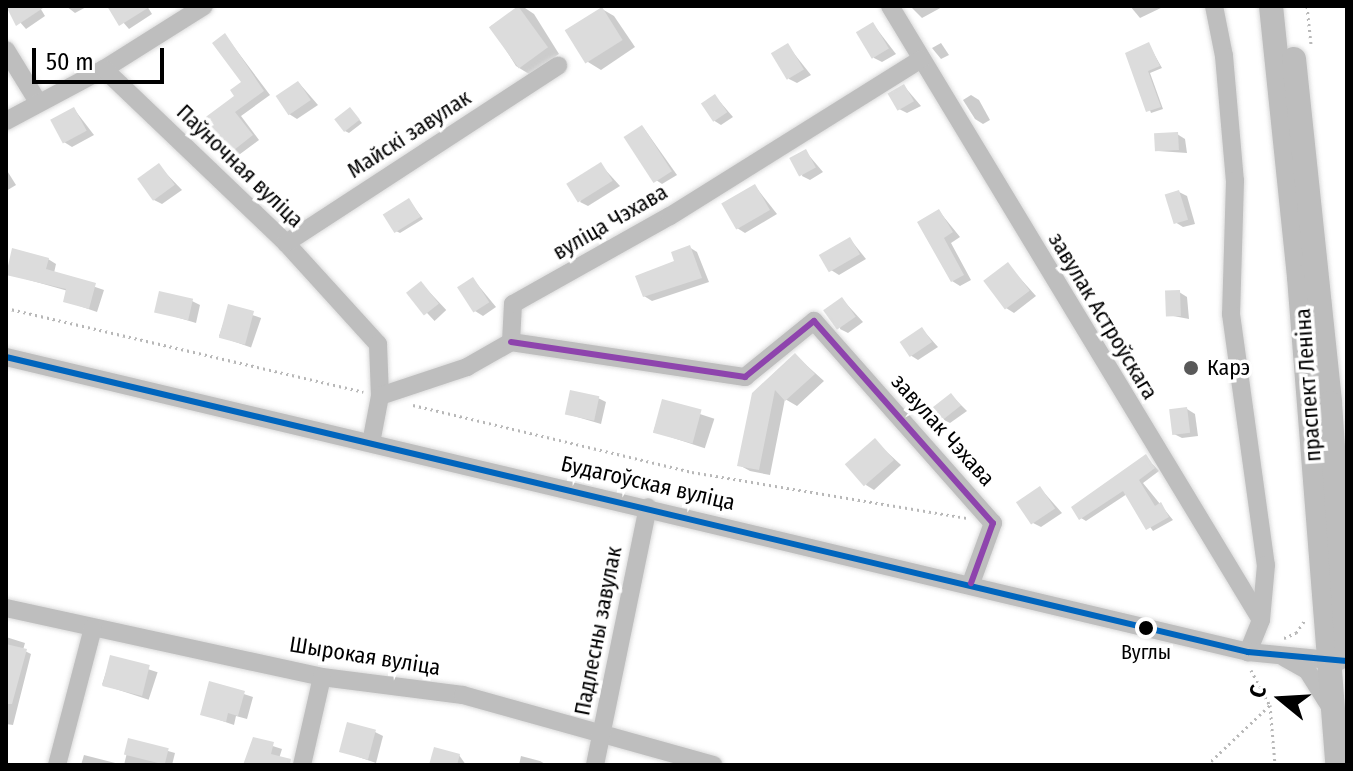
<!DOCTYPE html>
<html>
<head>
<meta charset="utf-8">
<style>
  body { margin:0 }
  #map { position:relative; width:1353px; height:771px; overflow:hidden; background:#fff; font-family:"Fira Sans Condensed",sans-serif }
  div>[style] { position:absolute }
  .shadow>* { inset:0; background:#0003; transform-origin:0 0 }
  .building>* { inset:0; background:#dcdcdc; transform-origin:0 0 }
  .path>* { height:3px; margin-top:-1.5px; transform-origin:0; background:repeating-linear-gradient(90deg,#b8b8b8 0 2px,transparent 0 6px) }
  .roads { filter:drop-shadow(0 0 2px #dbdbdb) drop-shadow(0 0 2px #dbdbdb) }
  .minor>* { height:18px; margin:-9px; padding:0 9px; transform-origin:9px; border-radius:9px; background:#bebebe }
  .major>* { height:24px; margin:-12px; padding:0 12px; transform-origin:12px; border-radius:12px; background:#bdbdbd }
  .bus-1>* { height:6px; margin:-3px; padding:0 3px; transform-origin:3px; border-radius:3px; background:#0065bd }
  .bus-2>* { height:6px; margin:-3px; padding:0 3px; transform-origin:3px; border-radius:3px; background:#8e44ad }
  .dots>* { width:22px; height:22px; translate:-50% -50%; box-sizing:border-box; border:4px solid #fff; border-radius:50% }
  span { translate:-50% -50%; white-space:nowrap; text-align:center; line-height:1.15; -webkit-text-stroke:7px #fff; paint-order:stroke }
  .bus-label { font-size:20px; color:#000 }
  .street-label { font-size:22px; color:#000 }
  .poi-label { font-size:22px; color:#000 }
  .left { translate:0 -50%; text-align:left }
  .frame { position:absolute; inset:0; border:8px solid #000; pointer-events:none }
  .north { position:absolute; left:1241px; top:659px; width:80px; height:80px; -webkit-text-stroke:6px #fff; paint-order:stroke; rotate:288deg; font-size:22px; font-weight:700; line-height:32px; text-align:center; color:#000 }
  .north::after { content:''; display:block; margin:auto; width:28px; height:36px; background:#000; clip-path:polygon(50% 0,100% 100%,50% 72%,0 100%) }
  .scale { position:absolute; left:32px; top:48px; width:132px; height:36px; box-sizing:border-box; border:4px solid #000; border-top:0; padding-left:10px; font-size:24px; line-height:28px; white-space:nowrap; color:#000; -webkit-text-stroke:6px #fff; paint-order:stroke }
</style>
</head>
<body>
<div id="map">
  <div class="shadow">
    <div style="clip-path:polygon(6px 6px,39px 6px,45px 16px,26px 29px)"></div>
    <div style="clip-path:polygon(66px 6px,88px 6px,75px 13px)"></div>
    <div style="clip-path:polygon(109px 6px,147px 6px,152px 14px,129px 29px)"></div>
    <div style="clip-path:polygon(522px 6px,534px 14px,559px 54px,529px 74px,516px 66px,491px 26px)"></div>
    <div style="clip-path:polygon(910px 6px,944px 6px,922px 18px)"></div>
    <div style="clip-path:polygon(1130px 6px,1165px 6px,1140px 18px)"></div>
    <div style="clip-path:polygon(602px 9px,614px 16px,635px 47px,601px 70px,588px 62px)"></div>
    <div style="clip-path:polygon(873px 24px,896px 54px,882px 62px,874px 58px)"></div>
    <div style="clip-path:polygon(225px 35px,270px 95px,241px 116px,259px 140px,232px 160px,225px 156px,223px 142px,244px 83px)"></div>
    <div style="clip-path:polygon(941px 43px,949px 55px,941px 59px,932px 48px)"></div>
    <div style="clip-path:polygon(1149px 45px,1162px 68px,1150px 73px,1163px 109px,1151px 113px,1128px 54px)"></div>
    <div style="clip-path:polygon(788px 46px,811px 75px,797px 83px,789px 79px)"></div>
    <div style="clip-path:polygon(299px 83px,318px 105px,297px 119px,289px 114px)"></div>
    <div style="clip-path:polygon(904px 86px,921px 106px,907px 113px,899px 109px)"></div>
    <div style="clip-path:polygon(971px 95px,979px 100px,990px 120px,983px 124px,975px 119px,963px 100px)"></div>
    <div style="clip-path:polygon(715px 96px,733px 117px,721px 125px,713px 120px)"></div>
    <div style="clip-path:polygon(74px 109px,94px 135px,72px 147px,64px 142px)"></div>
    <div style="clip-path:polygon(350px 109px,362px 123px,349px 133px,345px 131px)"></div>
    <div style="clip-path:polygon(643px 127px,677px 175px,662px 184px,656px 180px)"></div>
    <div style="clip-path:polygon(1177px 134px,1185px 139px,1187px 153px,1158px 151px)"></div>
    <div style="clip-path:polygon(806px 152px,823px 172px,810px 180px,802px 176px)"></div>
    <div style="clip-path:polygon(601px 165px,620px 186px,588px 206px,580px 202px)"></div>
    <div style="clip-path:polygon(159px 166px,182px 190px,162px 204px,154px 200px)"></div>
    <div style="clip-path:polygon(6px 169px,16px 185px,6px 191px)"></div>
    <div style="clip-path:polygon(755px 186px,777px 214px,745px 233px,737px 228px)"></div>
    <div style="clip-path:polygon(1179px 192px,1187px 196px,1195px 224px,1183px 227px,1175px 222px)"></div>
    <div style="clip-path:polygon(409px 200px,423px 219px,400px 233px,396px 231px)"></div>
    <div style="clip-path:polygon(939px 211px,960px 237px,951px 243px,971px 280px,960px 286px,952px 281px,919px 222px)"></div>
    <div style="clip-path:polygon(850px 239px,866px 259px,839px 275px,831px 270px)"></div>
    <div style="clip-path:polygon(689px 247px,697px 252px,709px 282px,652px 301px,644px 296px)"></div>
    <div style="clip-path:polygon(48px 259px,56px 264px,54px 273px,104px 290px,97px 312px,65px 301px,68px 291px,8px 274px)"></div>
    <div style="clip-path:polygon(1008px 265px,1036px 296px,1014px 313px,1006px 308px)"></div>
    <div style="clip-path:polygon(473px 279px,496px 307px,483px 316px,475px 311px)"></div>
    <div style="left:421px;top:283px;width:37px;height:16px;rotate:47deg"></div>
    <div style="clip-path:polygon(1179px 292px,1187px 297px,1189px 319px,1168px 315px)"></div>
    <div style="clip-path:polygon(842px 299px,863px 322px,848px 333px,840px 329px)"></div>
    <div style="clip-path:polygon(192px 301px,200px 305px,196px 323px,156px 311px)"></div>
    <div style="left:229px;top:307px;width:34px;height:31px;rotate:19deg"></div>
    <div style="clip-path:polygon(922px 329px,938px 347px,918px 360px,910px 355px)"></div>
    <div style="clip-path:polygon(795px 355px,824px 381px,797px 406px,785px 399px,770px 475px,750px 471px,739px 465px,753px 394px)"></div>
    <div style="clip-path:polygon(951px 395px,967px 411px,950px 423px,942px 419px)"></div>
    <div style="clip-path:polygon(598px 398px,606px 402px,601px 424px,567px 414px)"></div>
    <div style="left:663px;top:402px;width:54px;height:31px;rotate:18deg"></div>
    <div style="clip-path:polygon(1187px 409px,1195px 414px,1198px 436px,1182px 438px,1174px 434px)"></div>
    <div style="clip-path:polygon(875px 441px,901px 465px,874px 490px,866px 485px)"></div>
    <div style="clip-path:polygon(1146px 457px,1159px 471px,1143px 483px,1173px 520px,1153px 531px,1127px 494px,1086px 521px,1081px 518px)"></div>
    <div style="clip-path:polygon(1040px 488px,1062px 513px,1041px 527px,1033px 523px)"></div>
    <div style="clip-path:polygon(6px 637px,25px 643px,23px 650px,31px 654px,13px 725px,6px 724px)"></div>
    <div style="left:111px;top:657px;width:49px;height:29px;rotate:18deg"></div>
    <div style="clip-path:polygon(210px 683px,253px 697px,247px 719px,236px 716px,234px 725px,202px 714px)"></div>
    <div style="clip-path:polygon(375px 732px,383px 736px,376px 763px,341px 751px)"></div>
    <div style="clip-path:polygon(130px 740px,175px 753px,172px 765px,124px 765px)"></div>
    <div style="clip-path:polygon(254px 740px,282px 749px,277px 765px,245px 765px)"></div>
    <div style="clip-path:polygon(84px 755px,123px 765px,81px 765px)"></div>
    <div style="clip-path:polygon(459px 755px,466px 765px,431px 765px)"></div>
    <div style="clip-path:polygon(521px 756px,540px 761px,547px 765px,519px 765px)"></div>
  </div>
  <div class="building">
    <div style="clip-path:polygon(6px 6px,46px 6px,16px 26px)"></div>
    <div style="clip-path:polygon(107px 6px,151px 6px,119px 26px)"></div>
    <div style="left:518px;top:6px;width:51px;height:36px;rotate:54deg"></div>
    <div style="left:602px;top:7px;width:39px;height:44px;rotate:58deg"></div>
    <div style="left:873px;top:22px;width:31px;height:20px;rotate:59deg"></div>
    <div style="clip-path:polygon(225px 33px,264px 91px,235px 112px,253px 135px,224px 158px,215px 146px,220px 142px,203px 119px,234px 96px,230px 90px,241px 82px,212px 43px)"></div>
    <div style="clip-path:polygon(1149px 42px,1160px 66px,1148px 71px,1161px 107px,1146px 112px,1125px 53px)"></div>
    <div style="left:788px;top:43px;width:31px;height:20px;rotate:59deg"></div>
    <div style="left:298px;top:81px;width:23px;height:27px;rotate:56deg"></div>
    <div style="left:904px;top:84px;width:20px;height:19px;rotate:60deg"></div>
    <div style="left:715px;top:94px;width:22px;height:17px;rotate:56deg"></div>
    <div style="left:74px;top:107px;width:27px;height:27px;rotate:62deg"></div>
    <div style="left:350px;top:107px;width:16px;height:20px;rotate:52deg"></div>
    <div style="left:642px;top:125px;width:55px;height:22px;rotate:57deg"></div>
    <div style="left:1178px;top:132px;width:18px;height:24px;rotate:87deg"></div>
    <div style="left:806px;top:149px;width:21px;height:19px;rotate:62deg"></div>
    <div style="left:601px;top:162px;width:22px;height:41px;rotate:58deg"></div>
    <div style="left:159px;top:163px;width:27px;height:27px;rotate:54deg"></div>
    <div style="left:755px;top:184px;width:30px;height:39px;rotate:60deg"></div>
    <div style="left:1179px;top:190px;width:31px;height:15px;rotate:73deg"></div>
    <div style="left:409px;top:198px;width:22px;height:31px;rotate:58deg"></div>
    <div style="clip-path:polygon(939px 209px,953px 232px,944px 238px,964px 275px,951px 282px,917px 222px)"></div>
    <div style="left:850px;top:237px;width:20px;height:36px;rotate:60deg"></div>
    <div style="clip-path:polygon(690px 245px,702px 278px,643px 297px,635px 276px,674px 261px,671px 252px)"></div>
    <div style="clip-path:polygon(12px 248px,49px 258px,46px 269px,96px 283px,89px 309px,63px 302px,66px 289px,6px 275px)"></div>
    <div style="left:1008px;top:262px;width:36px;height:31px;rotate:53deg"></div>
    <div style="left:473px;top:277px;width:30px;height:19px;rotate:57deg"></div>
    <div style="left:421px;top:281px;width:29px;height:19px;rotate:52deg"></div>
    <div style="left:1180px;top:290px;width:26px;height:15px;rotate:88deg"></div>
    <div style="left:159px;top:291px;width:35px;height:22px;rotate:13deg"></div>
    <div style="left:842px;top:297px;width:24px;height:23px;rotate:55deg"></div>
    <div style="left:228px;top:304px;width:27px;height:35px;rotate:15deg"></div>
    <div style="left:922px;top:327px;width:18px;height:27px;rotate:56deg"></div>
    <div style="clip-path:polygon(795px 353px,815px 374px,785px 401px,775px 390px,759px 470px,737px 466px,752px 393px)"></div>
    <div style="left:570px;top:390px;width:30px;height:25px;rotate:12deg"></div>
    <div style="left:951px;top:393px;width:16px;height:24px;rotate:52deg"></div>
    <div style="left:662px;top:399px;width:41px;height:35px;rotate:15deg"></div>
    <div style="left:1187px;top:407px;width:26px;height:18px;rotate:83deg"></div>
    <div style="left:875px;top:438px;width:29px;height:40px;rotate:49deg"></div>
    <div style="clip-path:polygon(1146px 454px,1155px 468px,1139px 480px,1155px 506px,1161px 502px,1169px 517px,1146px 530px,1123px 491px,1079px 520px,1071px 507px)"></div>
    <div style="left:1040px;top:486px;width:27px;height:29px;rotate:56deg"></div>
    <div style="clip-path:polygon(6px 644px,27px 649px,12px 704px,6px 704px)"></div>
    <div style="left:110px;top:655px;width:41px;height:32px;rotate:14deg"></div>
    <div style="clip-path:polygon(209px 681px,245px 691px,238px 716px,228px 713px,226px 722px,200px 715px)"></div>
    <div style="left:347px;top:722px;width:30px;height:31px;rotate:15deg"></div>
    <div style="clip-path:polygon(253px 737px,274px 742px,271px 754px,291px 759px,290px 765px,243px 765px)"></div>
    <div style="left:128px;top:738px;width:42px;height:17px;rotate:14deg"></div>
    <div style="clip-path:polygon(434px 747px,460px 754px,457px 765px,429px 765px)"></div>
  </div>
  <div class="path">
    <div style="left:1307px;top:6px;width:39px;rotate:84deg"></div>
    <div style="left:6px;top:308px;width:367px;rotate:13.2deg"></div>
    <div style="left:413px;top:405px;width:287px;rotate:13.5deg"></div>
    <div style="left:692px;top:472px;width:278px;rotate:9.5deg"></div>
    <div style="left:1284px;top:638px;width:13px;rotate:-23deg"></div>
    <div style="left:1296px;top:633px;width:16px;rotate:-55deg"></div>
    <div style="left:1251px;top:670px;width:40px;rotate:62deg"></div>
    <div style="left:1270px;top:705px;width:60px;rotate:85.2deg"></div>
    <div style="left:1207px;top:765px;width:87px;rotate:-43.6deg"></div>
  </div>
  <div class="roads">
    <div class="minor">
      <div style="left:890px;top:6px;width:717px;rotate:58.86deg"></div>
      <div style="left:1261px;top:620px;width:35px;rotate:112deg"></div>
      <div style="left:1214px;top:6px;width:51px;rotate:78.7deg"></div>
      <div style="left:1224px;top:56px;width:125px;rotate:85deg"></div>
      <div style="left:1235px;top:181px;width:133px;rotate:91.7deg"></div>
      <div style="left:1231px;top:314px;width:253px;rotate:82.1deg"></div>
      <div style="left:1266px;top:565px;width:55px;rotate:95.2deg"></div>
      <div style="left:6px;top:50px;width:61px;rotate:58.4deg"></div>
      <div style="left:104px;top:69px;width:118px;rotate:-32.2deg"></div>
      <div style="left:6px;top:121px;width:111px;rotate:-28deg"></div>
      <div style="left:104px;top:69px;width:252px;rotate:43.7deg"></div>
      <div style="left:286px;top:243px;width:137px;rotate:47.7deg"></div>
      <div style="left:378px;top:344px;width:52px;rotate:87.8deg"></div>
      <div style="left:286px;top:243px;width:325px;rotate:-33.1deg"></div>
      <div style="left:511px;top:342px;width:237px;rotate:8.5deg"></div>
      <div style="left:745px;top:377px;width:89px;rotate:-39.1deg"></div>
      <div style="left:814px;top:321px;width:270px;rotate:48.5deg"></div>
      <div style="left:993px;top:523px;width:64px;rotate:110.1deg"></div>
      <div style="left:6px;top:357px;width:1277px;rotate:13.36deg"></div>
      <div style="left:1248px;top:652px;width:92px;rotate:5.6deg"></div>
      <div style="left:371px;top:443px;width:48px;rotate:-79.2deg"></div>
      <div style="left:380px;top:396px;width:92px;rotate:-18.4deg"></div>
      <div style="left:467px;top:367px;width:51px;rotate:-29.6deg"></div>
      <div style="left:511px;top:342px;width:38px;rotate:-87deg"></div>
      <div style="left:513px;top:304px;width:180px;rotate:-29.3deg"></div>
      <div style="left:670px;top:216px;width:296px;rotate:-32deg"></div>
      <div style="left:6px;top:608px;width:323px;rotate:12.3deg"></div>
      <div style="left:322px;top:677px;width:142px;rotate:7.3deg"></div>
      <div style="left:463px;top:695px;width:260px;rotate:15.6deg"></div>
      <div style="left:1285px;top:658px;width:25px;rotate:29deg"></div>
      <div style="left:1307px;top:670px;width:41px;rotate:57.8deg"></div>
      <div style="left:57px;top:765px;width:142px;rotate:-75.3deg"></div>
      <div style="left:302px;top:765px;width:90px;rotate:-77.2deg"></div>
      <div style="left:595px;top:765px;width:263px;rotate:-78.4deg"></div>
    </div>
    <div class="major">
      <div style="left:1271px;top:6px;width:272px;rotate:84.1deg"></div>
      <div style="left:1299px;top:277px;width:489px;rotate:85.5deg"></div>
      <div style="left:1294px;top:59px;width:346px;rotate:84deg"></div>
      <div style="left:1330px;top:403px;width:253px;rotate:86.1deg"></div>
    </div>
  </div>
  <div class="bus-1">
    <div style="left:6px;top:357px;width:1277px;rotate:13.36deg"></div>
    <div style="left:1248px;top:652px;width:99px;rotate:5.2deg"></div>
  </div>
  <div class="bus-2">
    <div style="left:511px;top:342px;width:237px;rotate:8.5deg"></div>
    <div style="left:745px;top:377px;width:89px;rotate:-39.1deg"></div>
    <div style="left:814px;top:321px;width:270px;rotate:48.5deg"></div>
    <div style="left:993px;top:523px;width:64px;rotate:110.1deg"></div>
  </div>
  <div class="dots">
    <div style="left:1191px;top:368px;background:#595959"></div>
    <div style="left:1146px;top:628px;background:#000"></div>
  </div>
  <div class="bus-label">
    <span style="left:1146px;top:652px">Вуглы</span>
  </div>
  <div class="street-label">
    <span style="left:409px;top:134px;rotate:-33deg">Майскі завулак</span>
    <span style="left:240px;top:166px;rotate:44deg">Паўночная вуліца</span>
    <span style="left:610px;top:222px;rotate:-30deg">вуліца Чэхава</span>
    <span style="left:1103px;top:316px;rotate:59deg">завулак Астроўскага</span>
    <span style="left:1308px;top:385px;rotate:-94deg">праспект Леніна</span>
    <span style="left:943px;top:430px;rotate:48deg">завулак Чэхава</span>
    <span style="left:648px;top:483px;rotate:13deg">Будагоўская вуліца</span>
    <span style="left:598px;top:631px;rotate:-79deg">Падлесны завулак</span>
    <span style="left:365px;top:656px;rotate:9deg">Шырокая вуліца</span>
  </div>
  <div class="poi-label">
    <span class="left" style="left:1207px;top:368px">Карэ</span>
  </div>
  <div class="frame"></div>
  <div class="north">С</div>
  <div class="scale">50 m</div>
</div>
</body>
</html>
